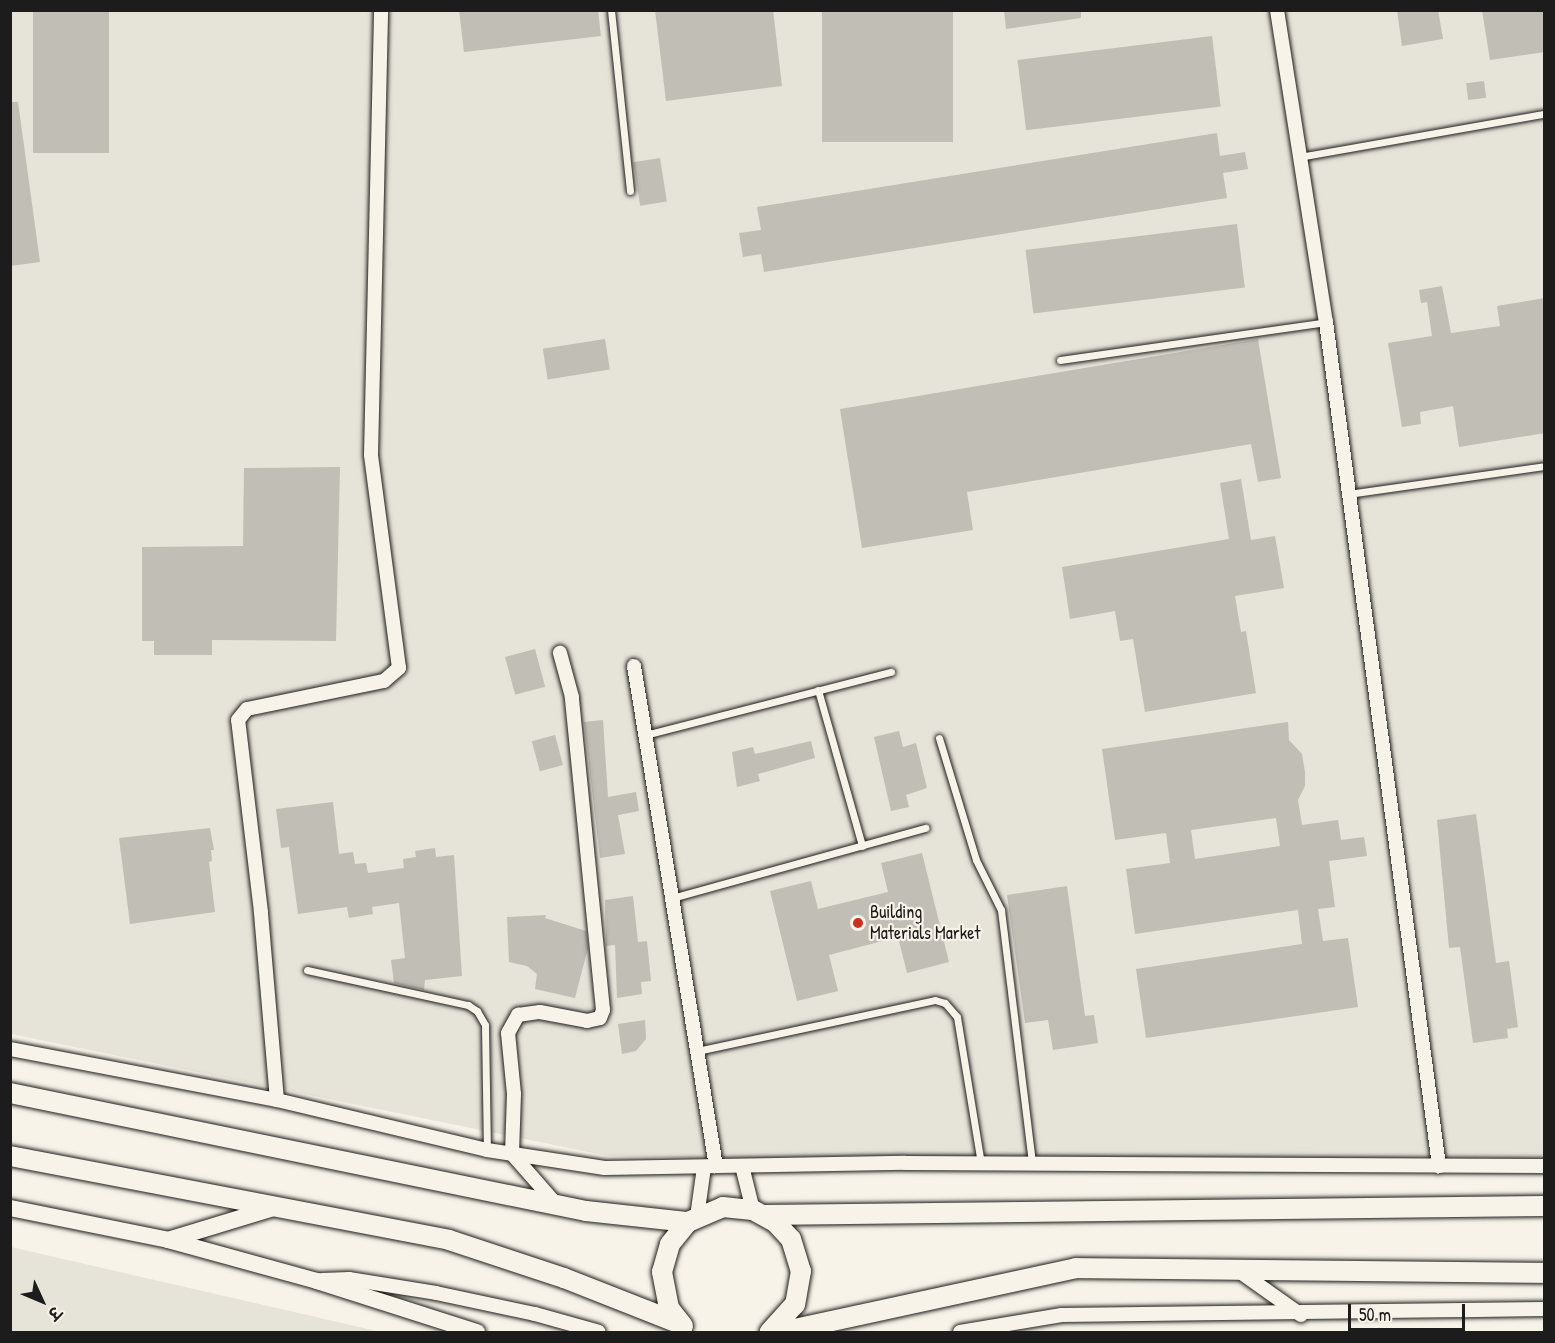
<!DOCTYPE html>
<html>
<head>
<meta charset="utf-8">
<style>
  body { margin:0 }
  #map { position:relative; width:1555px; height:1343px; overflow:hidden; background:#f7f3e8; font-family:"Patrick Hand","Playpen Sans Deva",sans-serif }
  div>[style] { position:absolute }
  .built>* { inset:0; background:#e6e3d9 }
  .building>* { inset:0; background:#c0beb5; transform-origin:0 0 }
  .roads { filter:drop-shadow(0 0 2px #1c1c1c) drop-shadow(0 0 2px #1c1c1c) }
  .service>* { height:7px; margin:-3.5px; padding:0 3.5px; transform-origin:3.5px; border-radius:3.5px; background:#f7f3e8 }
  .minor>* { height:14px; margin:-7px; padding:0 7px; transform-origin:7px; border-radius:7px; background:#f7f3e8 }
  .tertiary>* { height:16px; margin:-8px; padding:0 8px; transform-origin:8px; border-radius:8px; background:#f7f3e8 }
  .secondary>* { height:20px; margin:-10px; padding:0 10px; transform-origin:10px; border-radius:10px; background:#f7f3e8 }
  .dots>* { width:16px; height:16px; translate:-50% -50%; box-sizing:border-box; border:3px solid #f7f3e8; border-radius:50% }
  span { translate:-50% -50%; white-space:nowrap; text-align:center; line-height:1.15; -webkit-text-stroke:4.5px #f7f3e8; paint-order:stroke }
  .poi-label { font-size:18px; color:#1c1c1c }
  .left { translate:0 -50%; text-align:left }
  .frame { position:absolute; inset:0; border:12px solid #1c1c1c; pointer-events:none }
  .north { position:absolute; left:12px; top:1271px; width:60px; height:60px; -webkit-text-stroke:4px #f7f3e8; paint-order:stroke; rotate:134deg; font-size:16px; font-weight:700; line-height:24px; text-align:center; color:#1c1c1c }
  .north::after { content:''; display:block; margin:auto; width:21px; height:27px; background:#1c1c1c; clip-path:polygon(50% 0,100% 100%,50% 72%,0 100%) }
  .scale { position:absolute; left:1348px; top:1304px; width:117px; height:27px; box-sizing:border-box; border:3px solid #1c1c1c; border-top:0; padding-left:8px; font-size:18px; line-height:21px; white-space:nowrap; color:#1c1c1c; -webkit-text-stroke:4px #f7f3e8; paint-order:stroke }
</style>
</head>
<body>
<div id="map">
  <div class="built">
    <div style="clip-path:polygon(10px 11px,1544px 11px,1544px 1168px,1272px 1170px,608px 1156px,11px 1034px)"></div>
    <div style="clip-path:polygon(10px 1247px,11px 1247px,381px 1332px,11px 1332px)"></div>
  </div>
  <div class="building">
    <div style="left:33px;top:10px;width:76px;height:143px"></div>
    <div style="clip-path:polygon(459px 10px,598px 10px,601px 36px,464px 52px)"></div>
    <div style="clip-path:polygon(655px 10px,773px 10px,782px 86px,666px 101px)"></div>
    <div style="left:822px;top:10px;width:131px;height:132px"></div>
    <div style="clip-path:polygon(1004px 10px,1081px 10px,1081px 18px,1006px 29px)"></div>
    <div style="clip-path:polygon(1397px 10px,1438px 10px,1443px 39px,1402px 46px)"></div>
    <div style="clip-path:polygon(1482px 10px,1545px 10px,1545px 52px,1490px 60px)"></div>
    <div style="left:1212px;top:36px;width:71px;height:196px;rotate:83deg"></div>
    <div style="left:1484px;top:81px;width:17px;height:18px;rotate:83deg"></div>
    <div style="clip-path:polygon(10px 102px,18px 102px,40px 262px,10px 266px)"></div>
    <div style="clip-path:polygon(1217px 133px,1220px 156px,1245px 152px,1248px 169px,1223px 173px,1227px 198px,764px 272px,761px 254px,743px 257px,739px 233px,761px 230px,757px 207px)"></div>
    <div style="left:660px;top:158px;width:44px;height:27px;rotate:81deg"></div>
    <div style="left:1237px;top:224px;width:64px;height:213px;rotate:83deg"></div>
    <div style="clip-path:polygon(1442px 286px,1451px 333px,1500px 326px,1497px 306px,1545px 298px,1545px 433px,1459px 447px,1453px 406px,1420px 412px,1421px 424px,1402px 427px,1388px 343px,1432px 336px,1427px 302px,1421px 303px,1419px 290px)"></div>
    <div style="left:605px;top:339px;width:31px;height:63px;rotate:81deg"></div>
    <div style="clip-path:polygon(1258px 339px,1281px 478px,1258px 482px,1251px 444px,967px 492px,973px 530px,862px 548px,840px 409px)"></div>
    <div style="clip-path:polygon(340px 467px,336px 641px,212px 640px,212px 655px,154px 655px,154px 641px,142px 641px,142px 547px,243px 546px,244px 468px)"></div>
    <div style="clip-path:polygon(1241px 479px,1251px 540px,1275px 536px,1284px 588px,1235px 596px,1241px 632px,1246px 631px,1256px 693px,1145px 712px,1133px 639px,1120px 641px,1115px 611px,1070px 619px,1062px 567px,1229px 539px,1220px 483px)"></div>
    <div style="left:535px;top:649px;width:39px;height:31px;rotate:75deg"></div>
    <div style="clip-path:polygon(603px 720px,608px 797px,636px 792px,639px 811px,618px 815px,625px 854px,600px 858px,584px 722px)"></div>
    <div style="clip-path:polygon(evenodd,1288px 722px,1289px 740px,1302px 754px,1305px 772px,1305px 786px,1298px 800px,1302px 825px,1338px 820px,1341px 840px,1364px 837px,1367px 856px,1329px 861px,1335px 907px,1318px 909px,1323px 941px,1348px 938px,1358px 1007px,1146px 1038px,1136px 969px,1302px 944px,1298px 910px,1135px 934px,1126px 869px,1170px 863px,1166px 833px,1115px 840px,1102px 749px,1288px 722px,1276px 818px,1280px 846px,1195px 859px,1191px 830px,1276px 818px)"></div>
    <div style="clip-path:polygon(899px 731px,903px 747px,916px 743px,927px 788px,906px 795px,909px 807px,891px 811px,874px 737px)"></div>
    <div style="left:555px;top:735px;width:31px;height:24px;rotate:75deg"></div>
    <div style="clip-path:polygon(811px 741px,815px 758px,758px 774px,760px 781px,737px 787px,732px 752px,753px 747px,755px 754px)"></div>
    <div style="clip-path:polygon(333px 802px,339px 854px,353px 852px,355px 864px,366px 863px,368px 873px,404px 868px,403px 859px,416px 857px,415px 851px,435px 848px,436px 857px,454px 855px,462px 976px,425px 980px,424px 990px,394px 983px,391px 960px,405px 958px,399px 903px,372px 907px,373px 914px,349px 918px,347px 907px,298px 914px,289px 847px,281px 848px,276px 809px)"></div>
    <div style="clip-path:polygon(1476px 814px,1496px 963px,1509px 961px,1518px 1027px,1507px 1029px,1508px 1038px,1473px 1043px,1460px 947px,1449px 948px,1437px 820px)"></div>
    <div style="clip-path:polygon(210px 828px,214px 850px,211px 850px,212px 861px,209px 862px,215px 912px,130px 924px,119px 838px)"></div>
    <div style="clip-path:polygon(922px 853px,949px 962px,907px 973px,898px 937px,829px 955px,838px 991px,797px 1001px,770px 891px,811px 881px,818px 909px,888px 892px,881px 863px)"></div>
    <div style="clip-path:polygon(1067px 886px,1085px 1016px,1094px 1015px,1098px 1043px,1053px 1050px,1048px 1020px,1025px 1023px,1007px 895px)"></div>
    <div style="clip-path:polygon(633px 896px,638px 942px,647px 941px,651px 981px,641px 982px,642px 994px,617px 998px,615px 945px,606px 946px,605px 900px)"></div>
    <div style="clip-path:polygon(546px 915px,545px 918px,586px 931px,588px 948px,575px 998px,535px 989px,537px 974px,527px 966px,509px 962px,507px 917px)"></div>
    <div style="clip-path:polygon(645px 1020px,646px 1039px,636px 1051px,622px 1054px,618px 1024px)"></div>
  </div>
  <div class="roads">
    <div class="service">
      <div style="left:611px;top:10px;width:182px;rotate:84deg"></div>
      <div style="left:1299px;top:157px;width:249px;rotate:-10deg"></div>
      <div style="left:1060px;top:360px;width:269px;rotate:-8.1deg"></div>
      <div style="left:1348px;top:494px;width:198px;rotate:-8.1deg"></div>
      <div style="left:818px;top:690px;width:162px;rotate:74.2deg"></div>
      <div style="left:645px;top:735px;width:254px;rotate:-14.4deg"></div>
      <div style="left:939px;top:738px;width:127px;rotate:73.1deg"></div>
      <div style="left:976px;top:860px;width:56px;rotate:63.4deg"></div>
      <div style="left:1001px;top:910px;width:256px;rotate:83deg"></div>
      <div style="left:672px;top:898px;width:263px;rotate:-15.5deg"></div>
      <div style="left:307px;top:970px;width:165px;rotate:12.3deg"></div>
      <div style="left:468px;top:1005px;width:11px;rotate:34deg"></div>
      <div style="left:477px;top:1011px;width:16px;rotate:60deg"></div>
      <div style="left:485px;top:1025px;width:125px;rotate:89.1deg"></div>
      <div style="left:697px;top:1051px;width:243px;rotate:-12.1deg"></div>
      <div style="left:935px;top:1000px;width:10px;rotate:17deg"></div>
      <div style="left:945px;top:1003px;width:18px;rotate:49deg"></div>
      <div style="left:957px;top:1017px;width:149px;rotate:80.7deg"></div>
    </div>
    <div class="minor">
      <div style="left:1277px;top:10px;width:316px;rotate:81.1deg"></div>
      <div style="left:1326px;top:322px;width:852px;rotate:82.37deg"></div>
      <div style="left:634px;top:666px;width:507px;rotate:80.69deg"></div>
      <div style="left:10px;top:1049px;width:272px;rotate:10.8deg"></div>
      <div style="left:277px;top:1100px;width:216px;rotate:13.4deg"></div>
      <div style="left:487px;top:1150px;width:119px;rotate:8.7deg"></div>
      <div style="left:605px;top:1168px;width:300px;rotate:-1deg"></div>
      <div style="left:905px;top:1163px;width:639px;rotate:0.27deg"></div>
      <div style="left:277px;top:1100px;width:189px;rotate:-94.9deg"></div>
      <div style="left:261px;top:912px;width:193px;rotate:-96.8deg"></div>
      <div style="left:238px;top:720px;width:14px;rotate:-51deg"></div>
      <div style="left:247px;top:709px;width:140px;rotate:-11.6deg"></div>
      <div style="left:384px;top:681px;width:20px;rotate:-41deg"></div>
      <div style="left:399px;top:668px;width:215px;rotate:-97.5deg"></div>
      <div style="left:371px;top:455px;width:445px;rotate:-88.7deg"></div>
      <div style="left:742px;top:1166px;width:45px;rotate:76deg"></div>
      <div style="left:556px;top:1204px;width:67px;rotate:-131.3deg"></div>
      <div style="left:512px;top:1154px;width:60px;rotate:-88.1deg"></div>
      <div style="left:514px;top:1094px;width:61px;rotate:-95.6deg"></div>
      <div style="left:508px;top:1033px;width:21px;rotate:-61deg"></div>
      <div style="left:518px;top:1015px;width:22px;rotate:-8deg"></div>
      <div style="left:540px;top:1012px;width:48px;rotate:10.8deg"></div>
      <div style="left:587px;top:1021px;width:13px;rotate:-13deg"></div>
      <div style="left:600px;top:1018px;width:9px;rotate:-69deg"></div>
      <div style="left:603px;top:1010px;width:315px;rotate:-95.7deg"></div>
      <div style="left:572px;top:697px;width:46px;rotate:-105.3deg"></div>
      <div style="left:697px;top:1217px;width:50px;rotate:-82deg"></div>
      <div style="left:1239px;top:1271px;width:76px;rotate:35.4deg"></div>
      <div style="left:322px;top:1280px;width:27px;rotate:-2deg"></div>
      <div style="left:349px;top:1279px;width:88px;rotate:9.1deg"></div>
      <div style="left:436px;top:1293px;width:101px;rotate:12deg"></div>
      <div style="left:535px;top:1314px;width:66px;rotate:15.7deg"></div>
      <div style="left:960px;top:1332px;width:103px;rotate:-9.5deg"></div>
      <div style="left:1062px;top:1315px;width:482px;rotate:-0.7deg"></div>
    </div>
    <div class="tertiary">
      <div style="left:10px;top:1208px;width:161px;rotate:11.4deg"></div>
      <div style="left:168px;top:1240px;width:155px;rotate:15.4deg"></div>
      <div style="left:317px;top:1281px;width:168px;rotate:17.7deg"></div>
      <div style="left:168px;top:1240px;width:110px;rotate:-16.9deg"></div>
    </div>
    <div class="secondary">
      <div style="left:10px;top:1093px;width:588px;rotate:11.58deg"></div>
      <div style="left:586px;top:1211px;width:103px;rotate:6.2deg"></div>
      <div style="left:10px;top:1156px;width:447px;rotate:10.8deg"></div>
      <div style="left:449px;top:1240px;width:121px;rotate:18.3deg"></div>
      <div style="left:564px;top:1278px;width:126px;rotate:21.5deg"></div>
      <div style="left:764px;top:1215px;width:780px;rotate:-0.66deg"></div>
      <div style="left:683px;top:1326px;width:23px;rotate:-128deg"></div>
      <div style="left:669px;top:1308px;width:37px;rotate:-101deg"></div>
      <div style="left:662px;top:1272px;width:29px;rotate:-74deg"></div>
      <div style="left:670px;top:1244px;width:28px;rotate:-51deg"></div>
      <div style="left:688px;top:1222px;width:38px;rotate:-23deg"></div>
      <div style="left:723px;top:1207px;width:30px;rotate:6deg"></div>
      <div style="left:753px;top:1210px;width:25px;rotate:29deg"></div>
      <div style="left:775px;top:1222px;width:23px;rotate:47deg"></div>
      <div style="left:791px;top:1239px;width:34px;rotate:73deg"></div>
      <div style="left:801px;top:1271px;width:34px;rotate:100deg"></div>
      <div style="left:795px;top:1304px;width:38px;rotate:132deg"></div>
      <div style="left:781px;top:1332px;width:302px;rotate:-12.2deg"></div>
      <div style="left:1076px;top:1268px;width:468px;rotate:0.6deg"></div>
    </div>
  </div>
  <div class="dots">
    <div style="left:858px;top:923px;background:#c8321e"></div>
  </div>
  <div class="poi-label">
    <span class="left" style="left:870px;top:923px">Building<br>Materials Market</span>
  </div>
  <div class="frame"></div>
  <div class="north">उ</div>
  <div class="scale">50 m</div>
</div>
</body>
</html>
